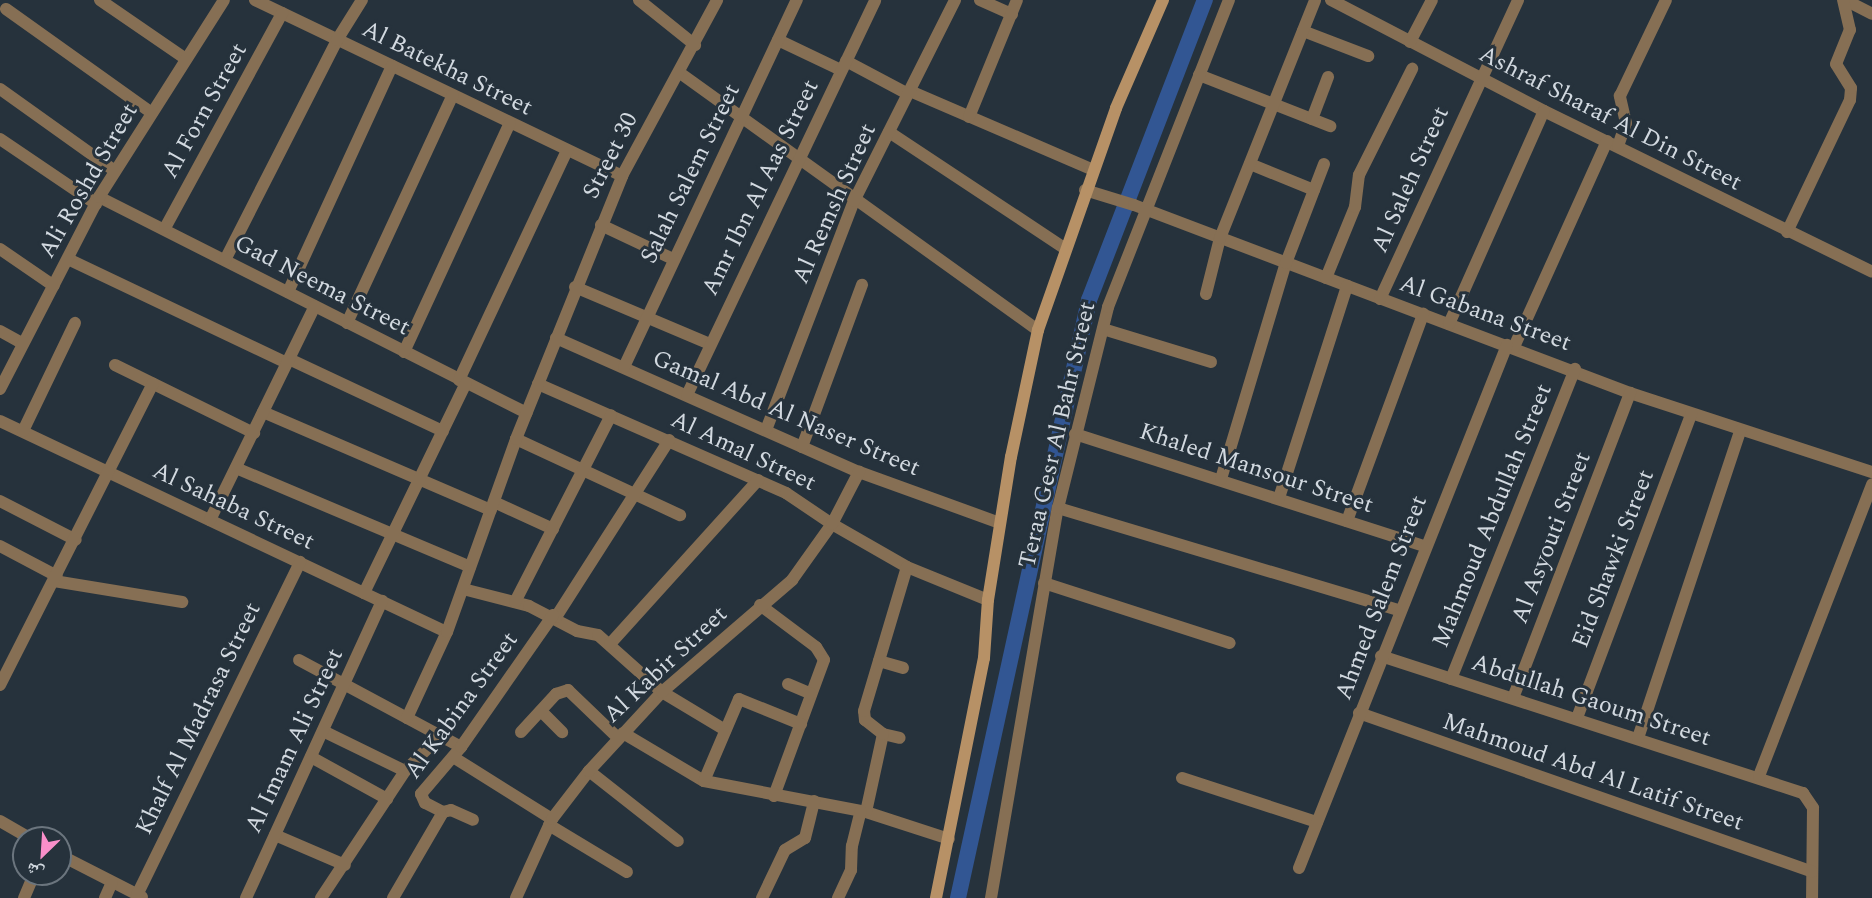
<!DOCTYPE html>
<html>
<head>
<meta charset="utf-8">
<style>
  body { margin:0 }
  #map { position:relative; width:1872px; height:898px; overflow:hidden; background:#26323c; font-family:Spectral,"Noto Naskh Arabic",serif }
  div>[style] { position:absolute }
  .canal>* { height:16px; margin:-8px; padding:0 8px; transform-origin:8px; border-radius:8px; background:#325693 }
  .street>* { height:12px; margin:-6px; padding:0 6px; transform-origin:6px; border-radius:6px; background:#866f54 }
  .secondary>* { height:12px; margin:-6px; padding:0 6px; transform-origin:6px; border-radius:6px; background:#b79166 }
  span { translate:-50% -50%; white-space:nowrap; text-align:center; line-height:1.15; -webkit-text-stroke:6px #26323c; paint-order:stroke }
  .street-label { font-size:24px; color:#d2d9e0 }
  .north { position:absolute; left:12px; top:826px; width:60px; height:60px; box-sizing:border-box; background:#26323c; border:2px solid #6b757e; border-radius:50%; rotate:205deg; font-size:16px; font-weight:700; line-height:24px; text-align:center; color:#d2d9e0 }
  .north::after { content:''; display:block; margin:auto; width:21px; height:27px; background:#f98fca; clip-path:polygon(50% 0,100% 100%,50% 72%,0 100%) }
</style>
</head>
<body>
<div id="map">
  <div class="canal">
    <div style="left:958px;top:898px;width:612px;rotate:-77.64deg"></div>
    <div style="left:1089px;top:300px;width:322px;rotate:-68.9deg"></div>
  </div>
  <div class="street">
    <div style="left:100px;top:0;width:104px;rotate:34.5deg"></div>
    <div style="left:255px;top:0;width:407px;rotate:25.6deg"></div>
    <div style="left:639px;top:0;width:72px;rotate:38.8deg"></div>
    <div style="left:980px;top:0;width:35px;rotate:24deg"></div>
    <div style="left:1331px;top:0;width:240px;rotate:27.5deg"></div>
    <div style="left:1544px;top:111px;width:365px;rotate:26.1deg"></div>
    <div style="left:1845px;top:0;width:30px;rotate:27deg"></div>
    <div style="left:6px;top:9px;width:179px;rotate:35.5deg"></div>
    <div style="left:1303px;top:31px;width:70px;rotate:21deg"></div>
    <div style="left:778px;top:40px;width:70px;rotate:25.5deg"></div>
    <div style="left:1410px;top:42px;width:47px;rotate:-62.4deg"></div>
    <div style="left:846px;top:61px;width:70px;rotate:28deg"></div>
    <div style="left:680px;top:73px;width:441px;rotate:35.7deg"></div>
    <div style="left:1199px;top:75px;width:141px;rotate:21.3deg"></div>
    <div style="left:0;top:89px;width:141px;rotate:35.5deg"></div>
    <div style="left:910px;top:91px;width:199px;rotate:23.3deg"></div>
    <div style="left:969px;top:117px;width:126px;rotate:-67.7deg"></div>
    <div style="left:1312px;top:119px;width:45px;rotate:-69.1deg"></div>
    <div style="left:889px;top:132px;width:210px;rotate:33.5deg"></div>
    <div style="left:0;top:139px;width:116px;rotate:34.1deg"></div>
    <div style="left:1618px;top:146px;width:24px;rotate:-71deg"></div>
    <div style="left:1626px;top:123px;width:28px;rotate:-103deg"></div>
    <div style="left:1620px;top:96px;width:106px;rotate:-64.4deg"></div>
    <div style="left:1250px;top:164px;width:69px;rotate:22.1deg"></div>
    <div style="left:1085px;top:190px;width:51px;rotate:17deg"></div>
    <div style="left:1134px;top:205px;width:530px;rotate:20.76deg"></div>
    <div style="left:1630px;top:393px;width:255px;rotate:18.1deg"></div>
    <div style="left:99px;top:197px;width:479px;rotate:26.8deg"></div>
    <div style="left:601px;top:225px;width:80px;rotate:25.3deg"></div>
    <div style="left:165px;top:228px;width:245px;rotate:-61.4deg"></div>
    <div style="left:1787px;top:232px;width:146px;rotate:-64.5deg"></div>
    <div style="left:1850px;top:100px;width:12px;rotate:-85deg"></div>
    <div style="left:1851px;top:88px;width:28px;rotate:-122deg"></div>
    <div style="left:1836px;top:64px;width:37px;rotate:-68deg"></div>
    <div style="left:1850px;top:30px;width:31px;rotate:-103deg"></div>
    <div style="left:0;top:249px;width:65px;rotate:34.4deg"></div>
    <div style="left:68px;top:259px;width:242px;rotate:25.4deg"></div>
    <div style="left:225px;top:260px;width:247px;rotate:-63deg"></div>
    <div style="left:337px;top:40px;width:47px;rotate:-58deg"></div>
    <div style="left:1326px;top:278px;width:77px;rotate:-67.8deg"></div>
    <div style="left:1355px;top:207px;width:32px;rotate:-83deg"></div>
    <div style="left:1359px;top:175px;width:119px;rotate:-63.4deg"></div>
    <div style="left:575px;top:287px;width:147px;rotate:22.9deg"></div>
    <div style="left:288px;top:292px;width:249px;rotate:-65.3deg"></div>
    <div style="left:1206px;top:294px;width:58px;rotate:-76deg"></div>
    <div style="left:1220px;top:238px;width:256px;rotate:-68.2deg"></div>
    <div style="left:1380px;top:299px;width:329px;rotate:-65.2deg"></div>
    <div style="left:347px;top:323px;width:251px;rotate:-65.1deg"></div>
    <div style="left:1449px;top:324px;width:233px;rotate:-66deg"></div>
    <div style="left:1103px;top:329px;width:113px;rotate:17deg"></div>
    <div style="left:0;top:331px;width:26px;rotate:29deg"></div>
    <div style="left:556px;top:338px;width:331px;rotate:23.9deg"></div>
    <div style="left:859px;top:472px;width:150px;rotate:19.9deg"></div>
    <div style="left:1514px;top:347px;width:226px;rotate:-65.7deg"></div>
    <div style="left:404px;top:352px;width:252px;rotate:-65.2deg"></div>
    <div style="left:289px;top:359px;width:170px;rotate:25.1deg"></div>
    <div style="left:115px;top:365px;width:155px;rotate:26.1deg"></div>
    <div style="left:624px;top:367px;width:406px;rotate:-64.8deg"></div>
    <div style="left:459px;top:380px;width:254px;rotate:-64.8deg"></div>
    <div style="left:538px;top:384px;width:271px;rotate:23.7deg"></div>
    <div style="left:786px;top:493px;width:55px;rotate:34deg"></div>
    <div style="left:832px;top:524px;width:86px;rotate:29.8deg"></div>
    <div style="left:907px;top:567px;width:87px;rotate:22.2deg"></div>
    <div style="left:0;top:389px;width:216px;rotate:-62.7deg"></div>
    <div style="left:99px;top:197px;width:233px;rotate:-57.6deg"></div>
    <div style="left:687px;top:395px;width:437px;rotate:-64.5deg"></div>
    <div style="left:263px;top:412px;width:248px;rotate:23.3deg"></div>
    <div style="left:0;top:421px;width:494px;rotate:25.3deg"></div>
    <div style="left:766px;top:430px;width:245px;rotate:-69deg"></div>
    <div style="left:854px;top:201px;width:225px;rotate:-63.3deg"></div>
    <div style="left:23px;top:431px;width:120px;rotate:-64.3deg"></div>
    <div style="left:1075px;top:434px;width:366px;rotate:17.8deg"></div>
    <div style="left:516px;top:439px;width:181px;rotate:24.9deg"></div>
    <div style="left:802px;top:447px;width:173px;rotate:-69.7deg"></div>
    <div style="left:236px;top:468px;width:254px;rotate:22.9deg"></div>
    <div style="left:1221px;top:479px;width:226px;rotate:-73.3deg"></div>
    <div style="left:1286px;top:263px;width:106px;rotate:-69deg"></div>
    <div style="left:1279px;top:498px;width:223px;rotate:-72.2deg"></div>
    <div style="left:0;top:501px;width:85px;rotate:27.2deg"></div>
    <div style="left:494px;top:502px;width:65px;rotate:24.6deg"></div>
    <div style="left:1058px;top:508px;width:356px;rotate:16.7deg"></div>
    <div style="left:210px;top:520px;width:238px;rotate:-63.9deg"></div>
    <div style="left:1347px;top:521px;width:221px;rotate:-69.8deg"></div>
    <div style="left:0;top:546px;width:64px;rotate:27.8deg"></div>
    <div style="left:54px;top:581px;width:130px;rotate:9.3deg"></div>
    <div style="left:1044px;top:583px;width:195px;rotate:17.9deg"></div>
    <div style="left:463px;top:589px;width:68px;rotate:14.4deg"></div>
    <div style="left:529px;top:606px;width:54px;rotate:27.5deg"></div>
    <div style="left:577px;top:631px;width:21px;rotate:11deg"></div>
    <div style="left:598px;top:635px;width:86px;rotate:41.7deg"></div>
    <div style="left:662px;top:692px;width:74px;rotate:31.1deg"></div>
    <div style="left:364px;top:593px;width:233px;rotate:-64.1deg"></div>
    <div style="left:515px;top:602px;width:210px;rotate:-62.8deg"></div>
    <div style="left:760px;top:605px;width:70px;rotate:36.9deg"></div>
    <div style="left:816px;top:647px;width:15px;rotate:58deg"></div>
    <div style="left:824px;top:660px;width:145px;rotate:110.2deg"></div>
    <div style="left:556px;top:617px;width:210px;rotate:-57.4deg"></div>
    <div style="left:610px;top:644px;width:221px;rotate:-47.9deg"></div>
    <div style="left:1381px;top:656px;width:444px;rotate:18deg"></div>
    <div style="left:1803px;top:793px;width:18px;rotate:56deg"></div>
    <div style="left:1813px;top:808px;width:90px;rotate:90.6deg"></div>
    <div style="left:299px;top:660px;width:184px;rotate:28.2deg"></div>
    <div style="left:879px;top:661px;width:25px;rotate:16deg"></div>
    <div style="left:1451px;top:679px;width:334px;rotate:-68.2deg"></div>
    <div style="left:788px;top:684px;width:25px;rotate:23deg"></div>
    <div style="left:0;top:685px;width:338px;rotate:-63.1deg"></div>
    <div style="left:1513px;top:698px;width:327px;rotate:-69deg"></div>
    <div style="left:541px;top:711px;width:30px;rotate:45deg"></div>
    <div style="left:1359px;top:713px;width:480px;rotate:19.3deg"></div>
    <div style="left:407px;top:718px;width:95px;rotate:-65.1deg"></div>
    <div style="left:447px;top:632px;width:205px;rotate:-70.3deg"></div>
    <div style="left:516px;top:439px;width:284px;rotate:-68deg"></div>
    <div style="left:622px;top:176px;width:200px;rotate:-61.6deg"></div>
    <div style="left:1577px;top:718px;width:325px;rotate:-69.4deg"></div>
    <div style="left:323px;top:731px;width:91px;rotate:26deg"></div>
    <div style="left:521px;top:732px;width:52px;rotate:-47.4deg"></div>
    <div style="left:556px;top:694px;width:13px;rotate:-18deg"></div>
    <div style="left:568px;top:690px;width:69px;rotate:43.8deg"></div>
    <div style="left:623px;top:733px;width:94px;rotate:30.7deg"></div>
    <div style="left:704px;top:781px;width:165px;rotate:10.8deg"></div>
    <div style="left:866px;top:812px;width:87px;rotate:18deg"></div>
    <div style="left:883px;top:734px;width:17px;rotate:13deg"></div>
    <div style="left:1638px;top:738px;width:324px;rotate:-71.6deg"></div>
    <div style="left:311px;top:757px;width:87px;rotate:28.9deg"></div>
    <div style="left:453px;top:757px;width:117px;rotate:32.1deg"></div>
    <div style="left:589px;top:771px;width:113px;rotate:38.2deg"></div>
    <div style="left:1759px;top:776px;width:313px;rotate:-68.8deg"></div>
    <div style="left:1182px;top:778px;width:142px;rotate:18.1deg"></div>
    <div style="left:704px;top:781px;width:89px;rotate:-66.9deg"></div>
    <div style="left:739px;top:699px;width:67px;rotate:22deg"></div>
    <div style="left:443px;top:812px;width:20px;rotate:-153deg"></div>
    <div style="left:425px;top:803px;width:10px;rotate:-114deg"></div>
    <div style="left:421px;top:794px;width:62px;rotate:-49.6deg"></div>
    <div style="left:461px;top:747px;width:161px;rotate:-55.1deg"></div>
    <div style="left:866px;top:812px;width:80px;rotate:-77.7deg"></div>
    <div style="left:883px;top:734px;width:23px;rotate:-142deg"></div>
    <div style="left:865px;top:720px;width:9px;rotate:-96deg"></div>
    <div style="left:864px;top:711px;width:150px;rotate:-73.4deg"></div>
    <div style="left:0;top:821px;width:34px;rotate:30deg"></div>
    <div style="left:549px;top:825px;width:91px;rotate:31.1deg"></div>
    <div style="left:275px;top:835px;width:76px;rotate:23.2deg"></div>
    <div style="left:60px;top:855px;width:92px;rotate:27.1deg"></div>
    <div style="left:1299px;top:868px;width:563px;rotate:-68.31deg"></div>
    <div style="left:137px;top:895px;width:371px;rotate:-63.9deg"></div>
    <div style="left:24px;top:898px;width:26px;rotate:-67deg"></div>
    <div style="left:105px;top:898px;width:17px;rotate:-66deg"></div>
    <div style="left:246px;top:898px;width:327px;rotate:-65.4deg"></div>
    <div style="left:321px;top:898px;width:152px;rotate:-56.5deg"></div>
    <div style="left:405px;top:771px;width:49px;rotate:-45deg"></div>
    <div style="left:393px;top:898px;width:99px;rotate:-59.8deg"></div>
    <div style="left:443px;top:812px;width:8px;rotate:-14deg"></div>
    <div style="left:451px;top:810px;width:24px;rotate:24deg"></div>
    <div style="left:516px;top:898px;width:87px;rotate:-65.5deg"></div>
    <div style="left:552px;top:819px;width:61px;rotate:-52.4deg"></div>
    <div style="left:589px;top:771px;width:108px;rotate:-47.3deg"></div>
    <div style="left:662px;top:692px;width:172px;rotate:-40.7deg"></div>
    <div style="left:792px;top:580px;width:69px;rotate:-54.5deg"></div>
    <div style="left:832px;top:524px;width:59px;rotate:-62.6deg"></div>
    <div style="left:762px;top:898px;width:53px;rotate:-64.4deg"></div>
    <div style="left:785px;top:850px;width:23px;rotate:-31deg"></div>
    <div style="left:805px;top:838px;width:38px;rotate:-76deg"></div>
    <div style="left:838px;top:898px;width:31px;rotate:-65deg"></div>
    <div style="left:851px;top:870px;width:24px;rotate:-88deg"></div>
    <div style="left:852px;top:846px;width:36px;rotate:-76deg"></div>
    <div style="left:991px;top:898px;width:396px;rotate:-80.3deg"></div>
    <div style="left:1058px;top:508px;width:207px;rotate:-76deg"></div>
    <div style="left:1108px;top:307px;width:330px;rotate:-68.5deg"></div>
  </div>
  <div class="secondary">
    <div style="left:936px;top:898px;width:245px;rotate:-78.7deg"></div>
    <div style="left:984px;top:658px;width:58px;rotate:-86.1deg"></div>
    <div style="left:988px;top:600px;width:145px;rotate:-80.9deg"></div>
    <div style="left:1011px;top:457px;width:130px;rotate:-78deg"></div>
    <div style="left:1038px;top:330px;width:235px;rotate:-70.6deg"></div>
    <div style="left:1116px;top:108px;width:118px;rotate:-66.5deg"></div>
  </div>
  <div class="street-label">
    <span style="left:447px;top:69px;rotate:26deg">Al Batekha Street</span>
    <span style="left:205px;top:111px;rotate:-61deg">Al Forn Street</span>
    <span style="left:1610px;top:119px;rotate:27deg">Ashraf Sharaf Al Din Street</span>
    <span style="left:611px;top:156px;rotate:-63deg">Street 30</span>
    <span style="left:691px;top:174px;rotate:-64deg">Salah Salem Street</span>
    <span style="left:1411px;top:180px;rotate:-66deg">Al Saleh Street</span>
    <span style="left:89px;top:181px;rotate:-60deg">Ali Roshd Street</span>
    <span style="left:761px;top:188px;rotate:-64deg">Amr Ibn Al Aas Street</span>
    <span style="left:835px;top:204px;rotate:-66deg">Al Remsh Street</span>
    <span style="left:322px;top:286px;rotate:27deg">Gad Neema Street</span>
    <span style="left:1485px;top:314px;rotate:20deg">Al Gabana Street</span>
    <span style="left:786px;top:414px;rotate:23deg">Gamal Abd Al Naser Street</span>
    <span style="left:1058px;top:435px;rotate:-77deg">Teraa Gesr Al Bahr Street</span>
    <span style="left:743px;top:452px;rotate:25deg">Al Amal Street</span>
    <span style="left:1256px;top:469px;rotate:18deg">Khaled Mansour Street</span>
    <span style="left:233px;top:507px;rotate:25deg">Al Sahaba Street</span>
    <span style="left:1493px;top:516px;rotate:-68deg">Mahmoud Abdullah Street</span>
    <span style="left:1552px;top:538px;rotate:-69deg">Al Asyouti Street</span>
    <span style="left:1614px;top:559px;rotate:-69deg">Eid Shawki Street</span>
    <span style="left:1382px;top:598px;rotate:-69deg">Ahmed Salem Street</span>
    <span style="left:666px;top:665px;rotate:-43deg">Al Kabir Street</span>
    <span style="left:1591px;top:701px;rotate:18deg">Abdullah Gaoum Street</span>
    <span style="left:462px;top:706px;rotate:-54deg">Al Kabina Street</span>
    <span style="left:199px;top:719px;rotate:-64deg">Khalf Al Madrasa Street</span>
    <span style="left:295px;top:741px;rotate:-65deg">Al Imam Ali Street</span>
    <span style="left:1593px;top:773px;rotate:19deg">Mahmoud Abd Al Latif Street</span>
  </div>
  <div class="north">ش</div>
</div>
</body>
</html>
